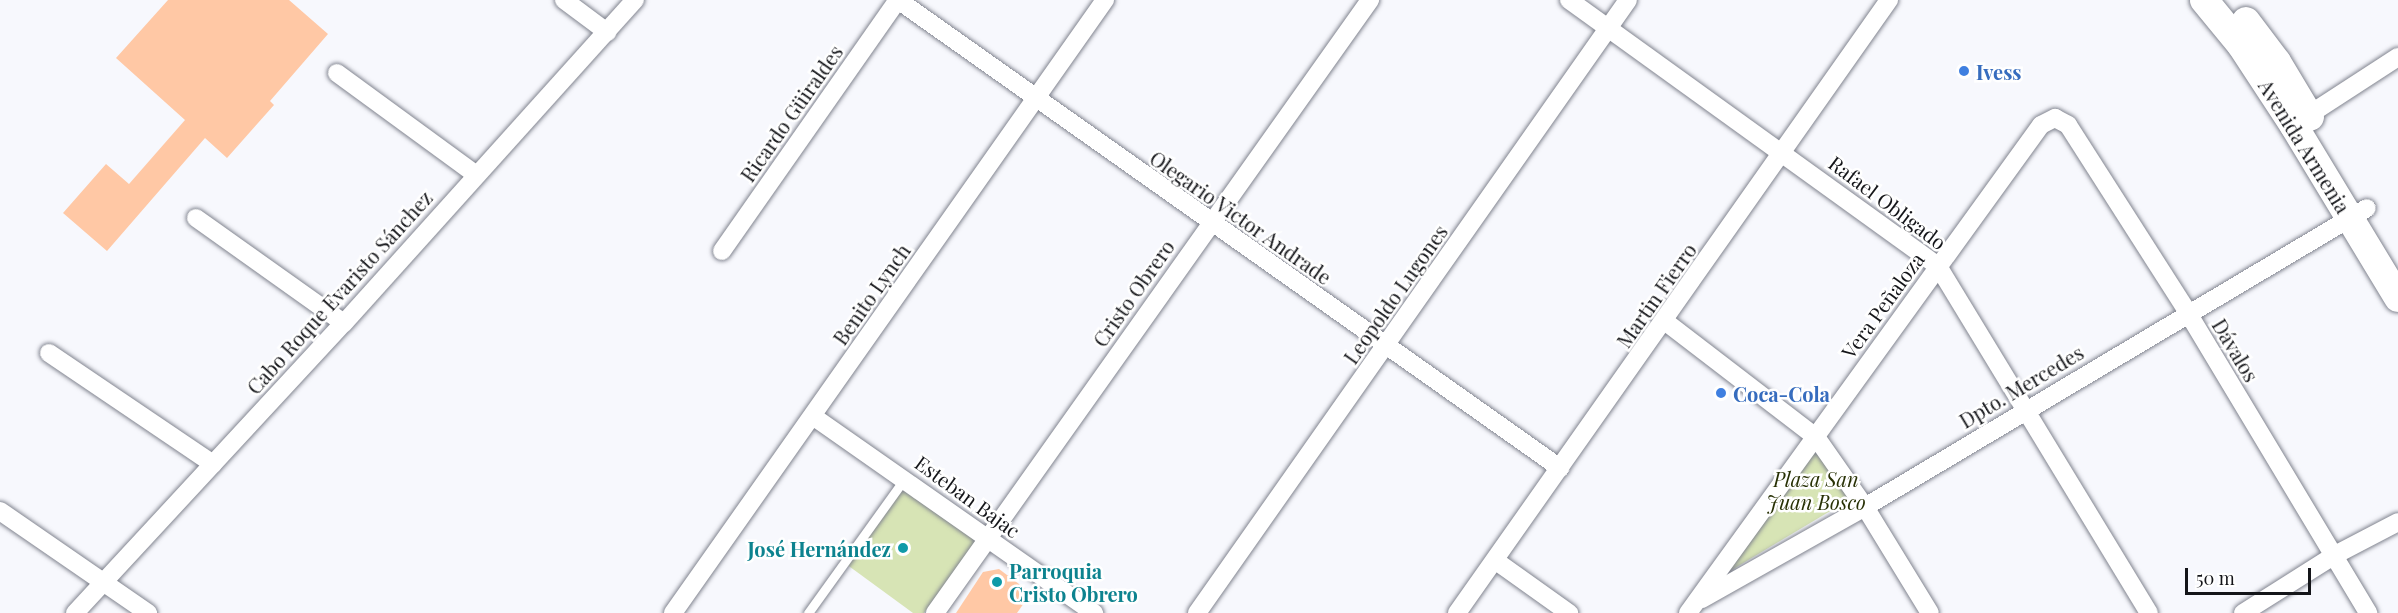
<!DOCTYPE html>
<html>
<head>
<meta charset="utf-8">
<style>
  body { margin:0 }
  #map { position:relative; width:2398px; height:613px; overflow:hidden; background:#f7f8fd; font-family:"Playfair Display",serif }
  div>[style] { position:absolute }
  .green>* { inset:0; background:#d7e4b5 }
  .building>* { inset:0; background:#ffc8a5 }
  .roads { filter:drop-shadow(0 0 2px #81848f) drop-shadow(0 0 2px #81848f) }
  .service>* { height:9px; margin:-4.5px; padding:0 4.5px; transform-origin:4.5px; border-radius:4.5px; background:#fff }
  .minor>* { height:18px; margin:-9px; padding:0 9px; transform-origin:9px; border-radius:9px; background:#fff }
  .primary>* { height:28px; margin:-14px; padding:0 14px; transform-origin:14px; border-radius:14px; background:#fff }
  .dots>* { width:16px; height:16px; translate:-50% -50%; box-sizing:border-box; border:3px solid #fff; border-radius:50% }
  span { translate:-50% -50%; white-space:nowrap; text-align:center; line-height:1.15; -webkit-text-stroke:5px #fff; paint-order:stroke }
  .shop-label { font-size:20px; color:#366cbe; font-weight:700 }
  .left { translate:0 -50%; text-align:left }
  .street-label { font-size:20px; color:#141519 }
  .park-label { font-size:20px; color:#283105; font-style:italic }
  .culture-label { font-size:20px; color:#0d838f; font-weight:700 }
  .right { translate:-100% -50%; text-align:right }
  .scale { position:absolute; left:2185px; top:568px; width:126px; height:27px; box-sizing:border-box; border:3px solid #141519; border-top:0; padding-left:8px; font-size:18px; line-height:21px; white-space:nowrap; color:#141519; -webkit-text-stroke:4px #fff; paint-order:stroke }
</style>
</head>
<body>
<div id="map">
  <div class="green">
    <div style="clip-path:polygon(1815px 451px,1852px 498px,1720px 577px)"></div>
    <div style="clip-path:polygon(902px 487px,977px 541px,924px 613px,913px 613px,846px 564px)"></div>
  </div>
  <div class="building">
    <div style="clip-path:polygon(168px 0,289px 0,328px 34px,270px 101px,274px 105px,227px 158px,205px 138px,107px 251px,63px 213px,106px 164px,129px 184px,185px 120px,116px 58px)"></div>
    <div style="clip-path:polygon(999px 569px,1031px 593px,1017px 613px,956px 613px,983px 572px)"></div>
  </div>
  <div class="roads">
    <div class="service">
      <div style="left:808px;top:613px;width:166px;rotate:-54.3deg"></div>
    </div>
    <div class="minor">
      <div style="left:564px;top:0;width:54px;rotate:36.7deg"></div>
      <div style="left:898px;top:0;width:811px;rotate:35.26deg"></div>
      <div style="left:1569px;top:0;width:455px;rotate:35.8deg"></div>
      <div style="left:1938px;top:266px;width:406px;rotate:58.7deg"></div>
      <div style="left:337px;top:73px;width:171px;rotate:36.2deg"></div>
      <div style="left:2301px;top:120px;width:116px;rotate:-33deg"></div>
      <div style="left:196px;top:218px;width:181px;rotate:35.4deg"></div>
      <div style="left:722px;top:251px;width:307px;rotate:-55deg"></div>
      <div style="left:1666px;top:322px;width:189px;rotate:37.5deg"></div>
      <div style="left:1816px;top:437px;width:85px;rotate:55deg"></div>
      <div style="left:1865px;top:507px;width:124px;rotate:58.5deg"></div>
      <div style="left:49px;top:353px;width:198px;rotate:34.1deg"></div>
      <div style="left:814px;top:417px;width:342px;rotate:35deg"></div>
      <div style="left:0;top:511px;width:180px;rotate:34.6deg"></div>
      <div style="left:1496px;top:561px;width:90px;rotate:35.5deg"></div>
      <div style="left:1702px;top:599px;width:187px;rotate:-29.4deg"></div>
      <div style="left:1865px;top:507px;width:584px;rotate:-30.78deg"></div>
      <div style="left:75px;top:613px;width:396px;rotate:-47.2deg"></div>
      <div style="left:344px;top:323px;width:435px;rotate:-48deg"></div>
      <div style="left:673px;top:613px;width:750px;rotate:-54.83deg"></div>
      <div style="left:935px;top:613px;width:752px;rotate:-54.64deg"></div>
      <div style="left:1197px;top:613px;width:749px;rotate:-54.89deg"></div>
      <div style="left:1457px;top:613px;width:750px;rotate:-54.83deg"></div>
      <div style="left:1688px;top:613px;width:602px;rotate:-54.12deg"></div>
      <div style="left:2041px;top:125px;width:16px;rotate:-27deg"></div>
      <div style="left:2055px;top:118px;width:15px;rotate:28deg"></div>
      <div style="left:2068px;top:125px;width:223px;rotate:57.4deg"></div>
      <div style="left:2188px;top:313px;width:350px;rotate:59deg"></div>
      <div style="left:2243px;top:613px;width:107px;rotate:-32.3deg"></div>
      <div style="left:2333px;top:556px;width:73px;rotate:-27.6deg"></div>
    </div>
    <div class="primary">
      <div style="left:2204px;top:0;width:58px;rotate:50.6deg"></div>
      <div style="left:2241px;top:45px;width:97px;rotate:56.8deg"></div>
      <div style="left:2294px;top:126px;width:201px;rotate:58.8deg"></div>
      <div style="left:2246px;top:21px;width:51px;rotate:52.9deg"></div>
      <div style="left:2277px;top:62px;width:64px;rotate:59deg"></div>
    </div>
  </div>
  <div class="dots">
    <div style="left:1964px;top:71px;background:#3f7fe0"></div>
    <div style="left:1721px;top:393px;background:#3f7fe0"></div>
    <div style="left:903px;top:548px;background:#0f9aa8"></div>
    <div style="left:997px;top:582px;background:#0f9aa8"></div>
  </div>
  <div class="shop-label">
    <span class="left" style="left:1976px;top:71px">Ivess</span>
    <span class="left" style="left:1733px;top:393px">Coca-Cola</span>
  </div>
  <div class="street-label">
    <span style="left:791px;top:113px;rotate:-55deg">Ricardo Güiraldes</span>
    <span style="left:2305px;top:146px;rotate:58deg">Avenida Armenia</span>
    <span style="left:1888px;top:202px;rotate:37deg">Rafael Obligado</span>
    <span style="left:1241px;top:217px;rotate:35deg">Olegario Victor Andrade</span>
    <span style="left:339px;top:292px;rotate:-48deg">Cabo Roque Evaristo Sánchez</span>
    <span style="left:1133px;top:293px;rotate:-55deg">Cristo Obrero</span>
    <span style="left:871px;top:294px;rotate:-55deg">Benito Lynch</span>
    <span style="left:1395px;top:294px;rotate:-55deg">Leopoldo Lugones</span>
    <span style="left:1656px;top:295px;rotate:-55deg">Martin Fierro</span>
    <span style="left:1882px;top:305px;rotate:-54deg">Vera Peñaloza</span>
    <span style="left:2236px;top:350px;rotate:59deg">Dávalos</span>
    <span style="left:2021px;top:386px;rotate:-31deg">Dpto. Mercedes</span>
    <span style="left:968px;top:496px;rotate:36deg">Esteban Bajac</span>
  </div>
  <div class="park-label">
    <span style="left:1816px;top:490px">Plaza San<br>Juan Bosco</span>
  </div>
  <div class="culture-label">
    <span class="right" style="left:891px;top:548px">José Hernández</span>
    <span class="left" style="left:1009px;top:582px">Parroquia<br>Cristo Obrero</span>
  </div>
  <div class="scale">50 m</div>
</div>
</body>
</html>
